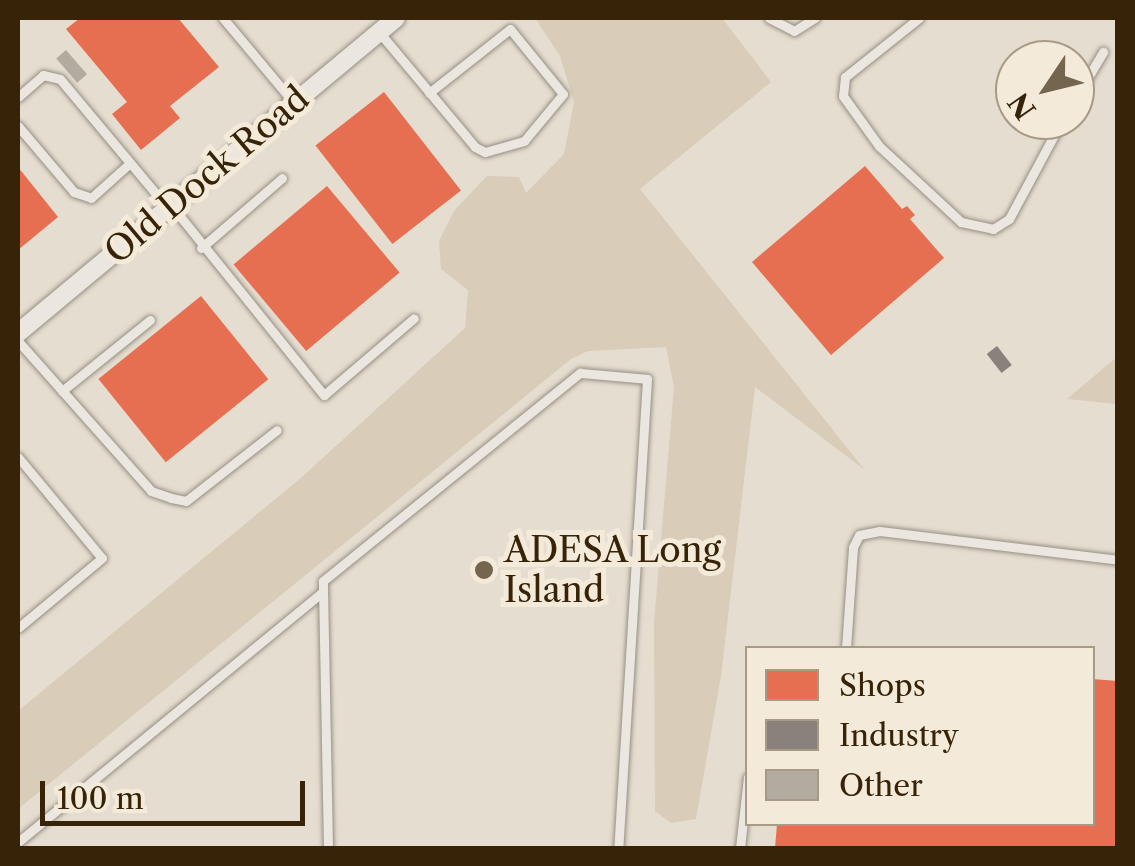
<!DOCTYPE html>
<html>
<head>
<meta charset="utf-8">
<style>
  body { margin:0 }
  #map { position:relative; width:1135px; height:866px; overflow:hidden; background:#e5ddcf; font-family:"Libre Caslon Text",serif }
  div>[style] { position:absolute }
  .green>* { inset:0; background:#d9ccb8 }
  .shops>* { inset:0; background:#e76f51; transform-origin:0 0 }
  .industry>* { inset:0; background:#8a817c; transform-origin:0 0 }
  .building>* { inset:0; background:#b2aba0; transform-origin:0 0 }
  .roads { filter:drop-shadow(0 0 2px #968f84) drop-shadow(0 0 2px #968f84) }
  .service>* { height:9px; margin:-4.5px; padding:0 4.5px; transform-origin:4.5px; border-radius:4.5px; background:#ebe6df }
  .minor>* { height:18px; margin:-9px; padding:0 9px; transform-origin:9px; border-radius:9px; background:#ebe6df }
  .dots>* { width:28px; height:28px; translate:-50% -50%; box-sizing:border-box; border:5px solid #f4eada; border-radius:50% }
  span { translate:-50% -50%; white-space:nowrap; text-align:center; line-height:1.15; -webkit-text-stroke:10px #f4eada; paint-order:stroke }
  .street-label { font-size:35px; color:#372408 }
  .poi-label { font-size:35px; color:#372408 }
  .left { translate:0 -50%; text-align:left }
  .frame { position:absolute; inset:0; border:20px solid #372408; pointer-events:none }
  .legend { position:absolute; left:745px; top:646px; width:350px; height:180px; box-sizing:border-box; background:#f4eada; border:2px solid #a89b86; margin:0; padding:12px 18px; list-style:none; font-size:30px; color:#372408 }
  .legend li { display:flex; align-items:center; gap:20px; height:50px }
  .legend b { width:50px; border:2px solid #a89b86 }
  .north { position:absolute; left:995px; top:40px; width:100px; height:100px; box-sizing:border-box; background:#f4eada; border:2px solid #a89b86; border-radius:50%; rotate:235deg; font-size:28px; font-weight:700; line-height:40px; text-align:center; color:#372408 }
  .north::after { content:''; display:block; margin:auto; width:35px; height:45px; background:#74654e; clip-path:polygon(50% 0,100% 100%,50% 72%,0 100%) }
  .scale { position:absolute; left:40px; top:781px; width:265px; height:45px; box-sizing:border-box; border:5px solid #372408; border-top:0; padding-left:12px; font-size:30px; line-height:35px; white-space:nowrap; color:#372408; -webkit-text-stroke:8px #f4eada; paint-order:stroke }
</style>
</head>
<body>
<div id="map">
  <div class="green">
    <div style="clip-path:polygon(535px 18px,722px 18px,771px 82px,640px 189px,865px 470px,755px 387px,721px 676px,696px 819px,671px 823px,655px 811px,654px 623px,674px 387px,666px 347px,588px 351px,571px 359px,18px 809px,18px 711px,302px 477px,465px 328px,468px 290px,441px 269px,439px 241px,454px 211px,487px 176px,519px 177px,526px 193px,564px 154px,574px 102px,560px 56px)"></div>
    <div style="clip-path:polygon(1117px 357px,1117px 404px,1067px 399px)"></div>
  </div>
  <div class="shops">
    <div style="clip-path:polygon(80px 18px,178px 18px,219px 67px,170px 106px,180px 118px,141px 150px,112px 114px,127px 102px,66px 29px)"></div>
    <div style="left:384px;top:92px;width:125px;height:87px;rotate:52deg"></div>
    <div style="clip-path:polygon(865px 166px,902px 209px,907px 206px,915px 215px,910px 219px,944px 258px,831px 355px,752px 262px)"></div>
    <div style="clip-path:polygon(18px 167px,58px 217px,18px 250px)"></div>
    <div style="left:327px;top:186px;width:113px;height:122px;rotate:50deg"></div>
    <div style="left:201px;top:296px;width:107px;height:132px;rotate:51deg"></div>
    <div style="clip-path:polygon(1092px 679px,1118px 681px,1118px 848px,775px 848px,777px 824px,1092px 824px)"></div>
  </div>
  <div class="industry">
    <div style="left:997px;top:346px;width:24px;height:13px;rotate:52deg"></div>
  </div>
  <div class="building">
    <div style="left:66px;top:50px;width:32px;height:13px;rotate:49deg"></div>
  </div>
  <div class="roads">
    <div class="service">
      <div style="left:223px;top:18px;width:111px;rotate:50.1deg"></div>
      <div style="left:769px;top:18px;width:28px;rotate:27deg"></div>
      <div style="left:794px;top:31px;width:25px;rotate:-32deg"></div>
      <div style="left:919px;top:18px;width:95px;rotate:141.4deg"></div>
      <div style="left:845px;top:77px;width:19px;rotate:96deg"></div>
      <div style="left:843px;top:96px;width:62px;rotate:54.2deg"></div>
      <div style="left:879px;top:146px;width:112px;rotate:42.8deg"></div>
      <div style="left:961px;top:222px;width:33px;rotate:12deg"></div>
      <div style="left:993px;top:229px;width:19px;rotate:-32deg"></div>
      <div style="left:1009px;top:219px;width:112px;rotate:-61.8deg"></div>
      <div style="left:379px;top:32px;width:150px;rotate:50.1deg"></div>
      <div style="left:475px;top:147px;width:11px;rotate:27deg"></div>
      <div style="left:485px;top:152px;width:41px;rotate:-15.8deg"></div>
      <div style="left:524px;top:141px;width:61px;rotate:-50.3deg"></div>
      <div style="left:563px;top:94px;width:84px;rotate:-129.2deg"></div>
      <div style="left:510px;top:29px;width:103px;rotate:141.7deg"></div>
      <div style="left:18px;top:97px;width:33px;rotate:-41deg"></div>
      <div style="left:43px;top:75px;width:17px;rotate:13deg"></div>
      <div style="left:60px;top:79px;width:168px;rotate:50.1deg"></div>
      <div style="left:1075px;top:99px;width:55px;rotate:-59.2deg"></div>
      <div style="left:18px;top:126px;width:87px;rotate:49.7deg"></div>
      <div style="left:74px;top:192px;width:18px;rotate:19deg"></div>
      <div style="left:91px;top:198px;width:52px;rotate:-41.9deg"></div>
      <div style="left:171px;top:205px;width:244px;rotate:51.2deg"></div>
      <div style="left:324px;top:395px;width:118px;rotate:-40.5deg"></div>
      <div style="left:201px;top:248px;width:107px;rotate:-40.8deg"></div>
      <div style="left:18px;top:341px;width:200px;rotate:48.4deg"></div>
      <div style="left:151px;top:491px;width:21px;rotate:19deg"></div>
      <div style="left:171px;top:498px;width:15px;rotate:11deg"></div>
      <div style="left:186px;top:501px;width:115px;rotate:-38deg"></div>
      <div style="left:62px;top:391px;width:113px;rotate:-38.9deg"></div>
      <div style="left:18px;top:457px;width:131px;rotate:50.3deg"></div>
      <div style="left:102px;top:558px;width:109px;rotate:140.2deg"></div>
      <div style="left:846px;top:648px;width:101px;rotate:-86deg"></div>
      <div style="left:853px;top:547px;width:13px;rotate:-63deg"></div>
      <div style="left:859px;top:535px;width:21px;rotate:-11deg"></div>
      <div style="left:880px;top:531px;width:240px;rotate:6.9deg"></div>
      <div style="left:18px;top:842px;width:394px;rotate:-39.4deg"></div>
      <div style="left:328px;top:848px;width:267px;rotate:-91.1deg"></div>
      <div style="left:323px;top:581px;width:331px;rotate:-39deg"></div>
      <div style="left:580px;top:373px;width:67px;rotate:5.1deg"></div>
      <div style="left:647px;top:379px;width:470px;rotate:93.5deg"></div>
      <div style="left:740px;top:848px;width:71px;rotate:-83.6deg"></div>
    </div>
    <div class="minor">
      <div style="left:18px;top:333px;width:492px;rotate:-39.8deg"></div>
    </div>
  </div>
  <div class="dots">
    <div style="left:484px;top:570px;background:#74654e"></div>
  </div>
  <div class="street-label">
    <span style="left:207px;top:175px;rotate:-40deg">Old Dock Road</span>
  </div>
  <div class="poi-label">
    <span class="left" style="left:504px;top:570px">ADESA Long<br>Island</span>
  </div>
  <div class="frame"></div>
  <ul class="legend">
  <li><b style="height:28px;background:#e76f51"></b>Shops</li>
  <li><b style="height:28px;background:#8a817c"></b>Industry</li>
  <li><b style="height:28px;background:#b2aba0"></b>Other</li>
  </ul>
  <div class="north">N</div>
  <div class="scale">100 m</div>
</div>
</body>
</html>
